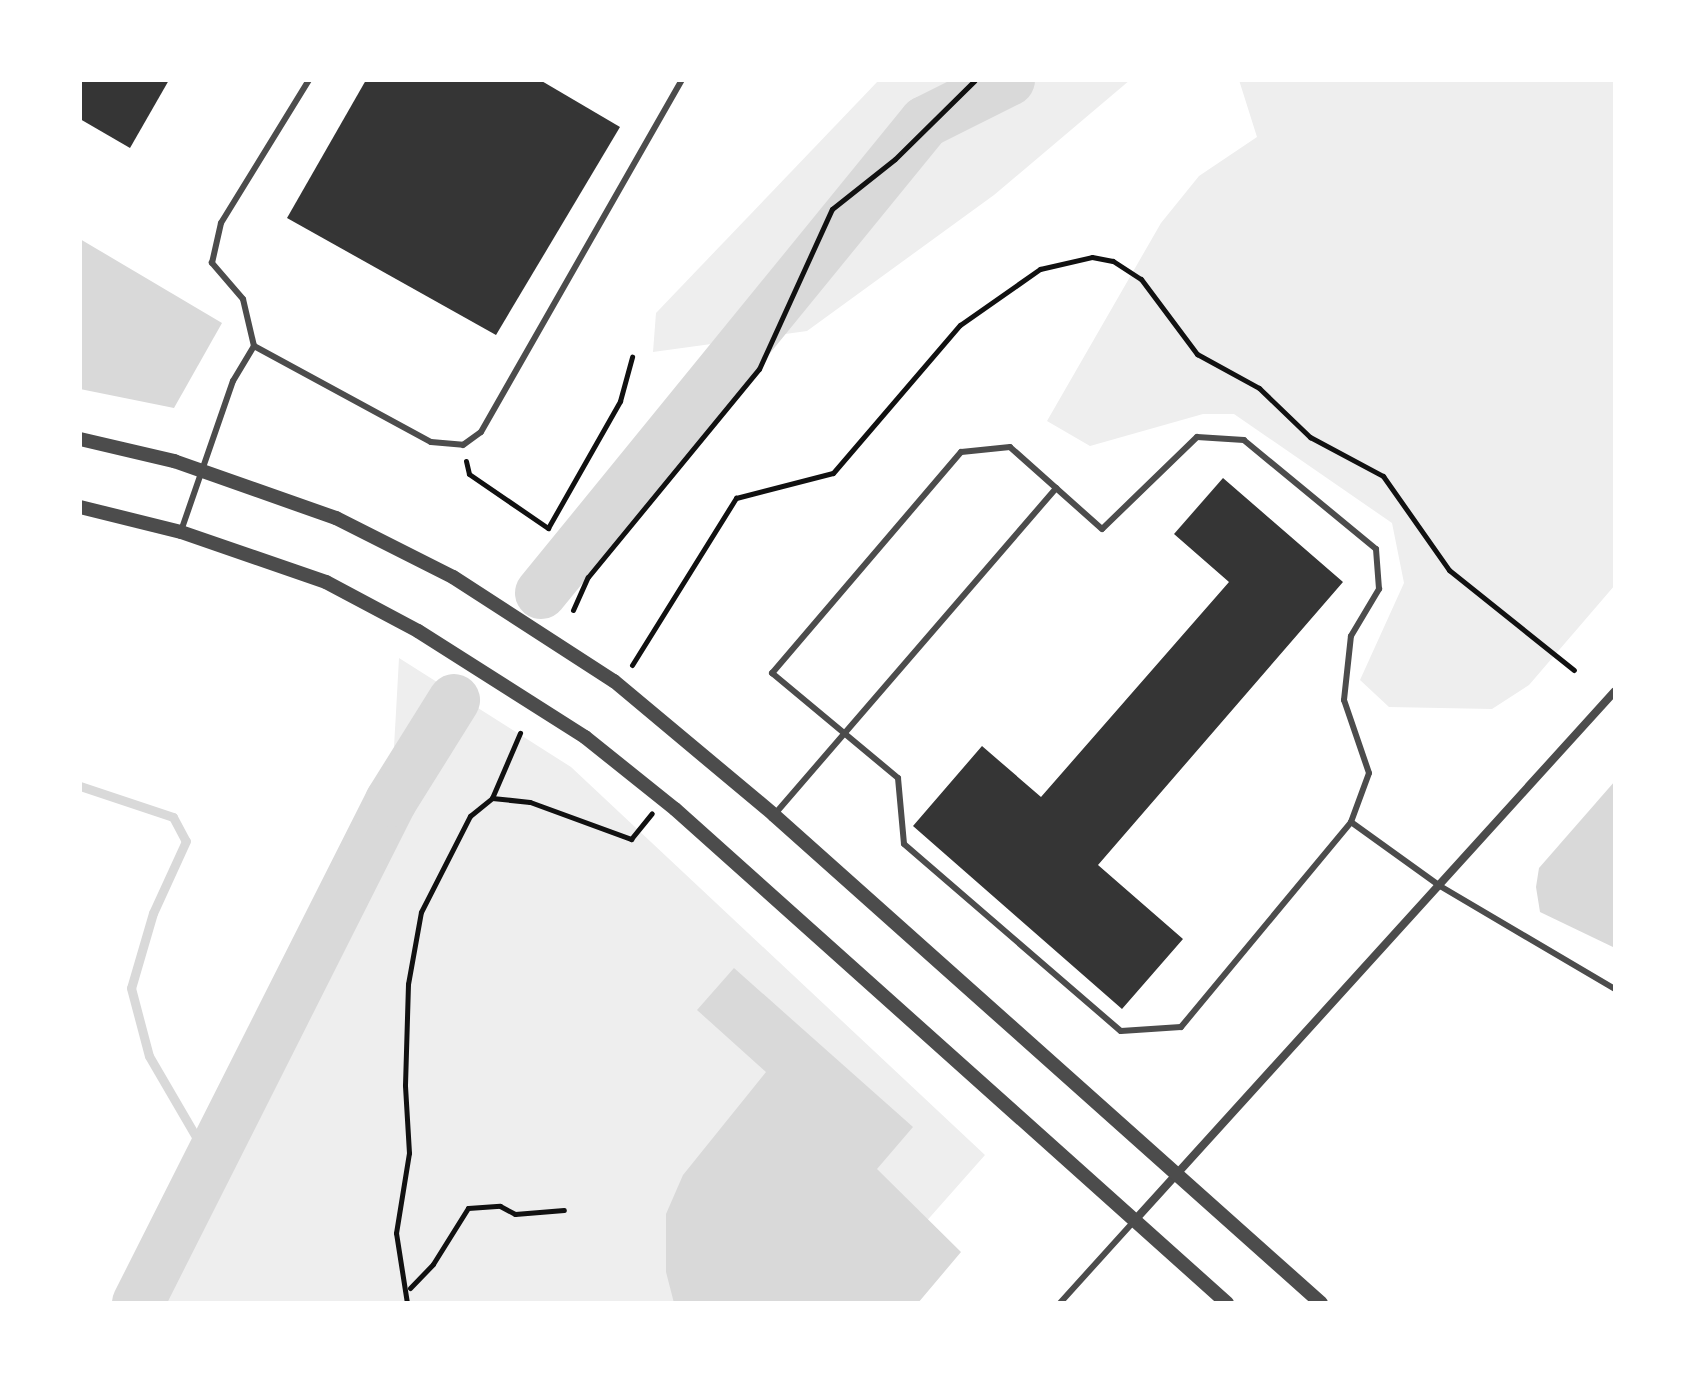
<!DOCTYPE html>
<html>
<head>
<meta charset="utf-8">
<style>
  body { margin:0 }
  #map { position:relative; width:1695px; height:1383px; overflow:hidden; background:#fff; font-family:Merriweather,serif }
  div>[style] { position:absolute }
  .green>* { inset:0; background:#eee }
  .water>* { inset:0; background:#d9d9d9 }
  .stream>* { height:9px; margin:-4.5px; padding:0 4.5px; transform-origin:4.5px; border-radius:4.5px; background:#d9d9d9 }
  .river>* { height:52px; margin:-26px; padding:0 26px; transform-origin:26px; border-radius:26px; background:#d9d9d9 }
  .building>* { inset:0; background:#353535 }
  .path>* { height:5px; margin:-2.5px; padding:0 2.5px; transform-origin:2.5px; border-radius:2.5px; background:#111 }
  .service>* { height:6px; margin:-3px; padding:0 3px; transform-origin:3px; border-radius:3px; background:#4c4c4c }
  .minor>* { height:8px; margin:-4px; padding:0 4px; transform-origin:4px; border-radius:4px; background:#4c4c4c }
  .tertiary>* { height:14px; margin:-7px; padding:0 7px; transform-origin:7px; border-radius:7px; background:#4c4c4c }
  span { translate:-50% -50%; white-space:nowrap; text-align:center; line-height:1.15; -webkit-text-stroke:8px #fff; paint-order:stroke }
  .frame { position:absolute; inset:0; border:82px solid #fff; pointer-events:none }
</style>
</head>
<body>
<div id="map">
  <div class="green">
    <div style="clip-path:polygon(879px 80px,1130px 80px,994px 195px,807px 331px,653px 352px,656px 313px)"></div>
    <div style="clip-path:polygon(1239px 80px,1615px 80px,1615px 585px,1529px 685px,1492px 709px,1389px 707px,1360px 680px,1404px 583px,1392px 523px,1234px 414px,1203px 414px,1090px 446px,1047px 421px,1161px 223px,1199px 176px,1257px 137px)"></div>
    <div style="clip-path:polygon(399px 658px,571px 767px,985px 1155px,854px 1303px,153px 1303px,391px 801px)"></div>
  </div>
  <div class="water">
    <div style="clip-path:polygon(80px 239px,222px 323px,174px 408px,80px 389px)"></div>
    <div style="clip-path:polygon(1615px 781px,1615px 948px,1540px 912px,1536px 887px,1539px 868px)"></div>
    <div style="clip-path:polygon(734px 968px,913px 1127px,877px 1169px,961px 1252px,918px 1303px,674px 1303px,666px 1272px,666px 1214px,683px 1175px,766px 1072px,697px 1010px)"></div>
  </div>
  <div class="stream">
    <div style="left:80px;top:786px;width:98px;rotate:18.4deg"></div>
    <div style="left:173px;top:817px;width:27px;rotate:62deg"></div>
    <div style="left:186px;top:841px;width:79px;rotate:114.6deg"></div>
    <div style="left:153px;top:913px;width:78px;rotate:106.3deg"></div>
    <div style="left:131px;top:988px;width:70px;rotate:75.2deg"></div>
    <div style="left:149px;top:1056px;width:121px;rotate:59.8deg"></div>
  </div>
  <div class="river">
    <div style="left:541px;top:593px;width:608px;rotate:-50.81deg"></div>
    <div style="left:925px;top:122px;width:94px;rotate:-26.6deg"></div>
    <div style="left:138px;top:1303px;width:562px;rotate:-63.25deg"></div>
    <div style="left:391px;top:801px;width:119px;rotate:-58deg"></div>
  </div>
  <div class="building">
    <div style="clip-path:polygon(80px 80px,169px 80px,130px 148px,80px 119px)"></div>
    <div style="clip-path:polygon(366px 80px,540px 80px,620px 127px,496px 335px,287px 218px)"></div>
    <div style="clip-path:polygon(1223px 478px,1343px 582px,1098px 865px,1183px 939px,1122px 1009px,913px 826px,982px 746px,1041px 797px,1229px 582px,1174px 534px)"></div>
  </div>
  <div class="path">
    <div style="left:466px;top:461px;width:13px;rotate:77deg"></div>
    <div style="left:469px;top:474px;width:96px;rotate:34.4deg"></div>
    <div style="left:548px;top:528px;width:146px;rotate:-60.4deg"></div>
    <div style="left:620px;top:401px;width:46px;rotate:-74.7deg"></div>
    <div style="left:573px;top:610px;width:36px;rotate:-66deg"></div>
    <div style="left:588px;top:577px;width:269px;rotate:-50.6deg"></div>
    <div style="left:759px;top:369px;width:176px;rotate:-65.5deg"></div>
    <div style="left:832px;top:209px;width:80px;rotate:-38.4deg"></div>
    <div style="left:895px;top:159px;width:112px;rotate:-44.6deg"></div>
    <div style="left:632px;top:665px;width:197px;rotate:-58.1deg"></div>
    <div style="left:736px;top:498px;width:100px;rotate:-14.5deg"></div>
    <div style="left:833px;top:473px;width:195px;rotate:-49.4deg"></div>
    <div style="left:960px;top:325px;width:98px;rotate:-35deg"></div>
    <div style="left:1040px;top:269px;width:53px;rotate:-13deg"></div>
    <div style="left:1092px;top:257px;width:21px;rotate:11deg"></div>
    <div style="left:1113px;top:261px;width:33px;rotate:33deg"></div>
    <div style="left:1141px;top:279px;width:94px;rotate:53.3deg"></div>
    <div style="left:1197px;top:354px;width:71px;rotate:28.7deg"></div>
    <div style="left:1259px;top:388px;width:71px;rotate:43.9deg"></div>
    <div style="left:1310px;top:437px;width:83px;rotate:28.1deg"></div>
    <div style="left:1383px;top:476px;width:115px;rotate:54.9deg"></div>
    <div style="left:1449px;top:570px;width:160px;rotate:38.7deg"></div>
    <div style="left:492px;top:798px;width:71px;rotate:-66.7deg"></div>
    <div style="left:410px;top:1288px;width:33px;rotate:-46deg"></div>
    <div style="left:433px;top:1264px;width:66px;rotate:-58deg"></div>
    <div style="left:468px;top:1208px;width:32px;rotate:-4deg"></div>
    <div style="left:500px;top:1206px;width:17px;rotate:28deg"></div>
    <div style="left:515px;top:1214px;width:49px;rotate:-4.7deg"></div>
    <div style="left:407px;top:1303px;width:71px;rotate:-98.9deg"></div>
    <div style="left:396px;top:1233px;width:81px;rotate:-80.8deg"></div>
    <div style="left:409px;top:1153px;width:68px;rotate:-93.4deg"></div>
    <div style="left:405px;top:1085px;width:101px;rotate:-88.3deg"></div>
    <div style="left:408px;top:984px;width:73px;rotate:-79.8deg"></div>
    <div style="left:421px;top:912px;width:108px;rotate:-63deg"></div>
    <div style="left:470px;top:816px;width:28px;rotate:-39deg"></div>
    <div style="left:492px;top:798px;width:38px;rotate:6deg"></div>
    <div style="left:530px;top:802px;width:108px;rotate:20.1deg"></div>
    <div style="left:631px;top:839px;width:33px;rotate:-51deg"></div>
  </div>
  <div class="service">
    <div style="left:254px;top:346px;width:48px;rotate:-103.2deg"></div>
    <div style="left:243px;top:299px;width:48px;rotate:-130.7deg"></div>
    <div style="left:212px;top:263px;width:41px;rotate:-77.3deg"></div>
    <div style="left:221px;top:223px;width:168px;rotate:-58.4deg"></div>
    <div style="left:181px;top:531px;width:159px;rotate:-70.9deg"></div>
    <div style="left:233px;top:381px;width:41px;rotate:-59deg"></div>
    <div style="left:254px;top:346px;width:201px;rotate:28.5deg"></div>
    <div style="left:431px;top:442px;width:32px;rotate:5deg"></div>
    <div style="left:463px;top:445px;width:22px;rotate:-36deg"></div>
    <div style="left:481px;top:432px;width:405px;rotate:-60.3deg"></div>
    <div style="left:774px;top:815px;width:432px;rotate:-49.2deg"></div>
    <div style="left:1351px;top:822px;width:52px;rotate:-69.8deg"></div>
    <div style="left:1369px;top:773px;width:77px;rotate:-108.9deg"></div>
    <div style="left:1344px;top:700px;width:64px;rotate:-83.8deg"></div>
    <div style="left:1351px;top:636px;width:55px;rotate:-59.2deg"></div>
    <div style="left:1379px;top:589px;width:40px;rotate:-94.3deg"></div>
    <div style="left:1376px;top:549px;width:171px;rotate:-140.5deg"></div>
    <div style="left:1244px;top:440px;width:47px;rotate:-176.3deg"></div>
    <div style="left:1197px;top:437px;width:132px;rotate:135.9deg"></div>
    <div style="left:1102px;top:529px;width:123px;rotate:-138.3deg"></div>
    <div style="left:1010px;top:447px;width:49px;rotate:174.2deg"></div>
    <div style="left:961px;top:452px;width:291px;rotate:130.5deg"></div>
    <div style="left:772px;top:673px;width:164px;rotate:39.8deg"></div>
    <div style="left:898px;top:778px;width:66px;rotate:84.8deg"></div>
    <div style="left:904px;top:844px;width:286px;rotate:40.8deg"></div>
    <div style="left:1121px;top:1031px;width:60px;rotate:-3.8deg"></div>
    <div style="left:1181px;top:1027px;width:266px;rotate:-50.3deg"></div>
    <div style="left:1351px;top:822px;width:110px;rotate:35.7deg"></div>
    <div style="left:1440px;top:886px;width:203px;rotate:30.5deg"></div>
    <div style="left:1060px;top:1303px;width:112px;rotate:-47.9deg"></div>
  </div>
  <div class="minor">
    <div style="left:1135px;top:1220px;width:714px;rotate:-47.78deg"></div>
  </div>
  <div class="tertiary">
    <div style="left:80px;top:439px;width:97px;rotate:13.2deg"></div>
    <div style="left:174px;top:461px;width:172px;rotate:19.4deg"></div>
    <div style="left:336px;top:518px;width:131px;rotate:26.8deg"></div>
    <div style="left:453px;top:577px;width:192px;rotate:32.9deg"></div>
    <div style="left:614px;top:681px;width:209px;rotate:39.9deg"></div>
    <div style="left:774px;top:815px;width:733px;rotate:41.74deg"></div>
    <div style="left:80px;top:507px;width:104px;rotate:13.9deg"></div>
    <div style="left:181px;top:532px;width:153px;rotate:19deg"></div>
    <div style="left:326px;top:582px;width:104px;rotate:28deg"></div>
    <div style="left:418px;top:631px;width:198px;rotate:32.4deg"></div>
    <div style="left:585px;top:737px;width:115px;rotate:38.7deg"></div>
    <div style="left:675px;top:809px;width:741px;rotate:41.83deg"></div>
  </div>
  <div class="frame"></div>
</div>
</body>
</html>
